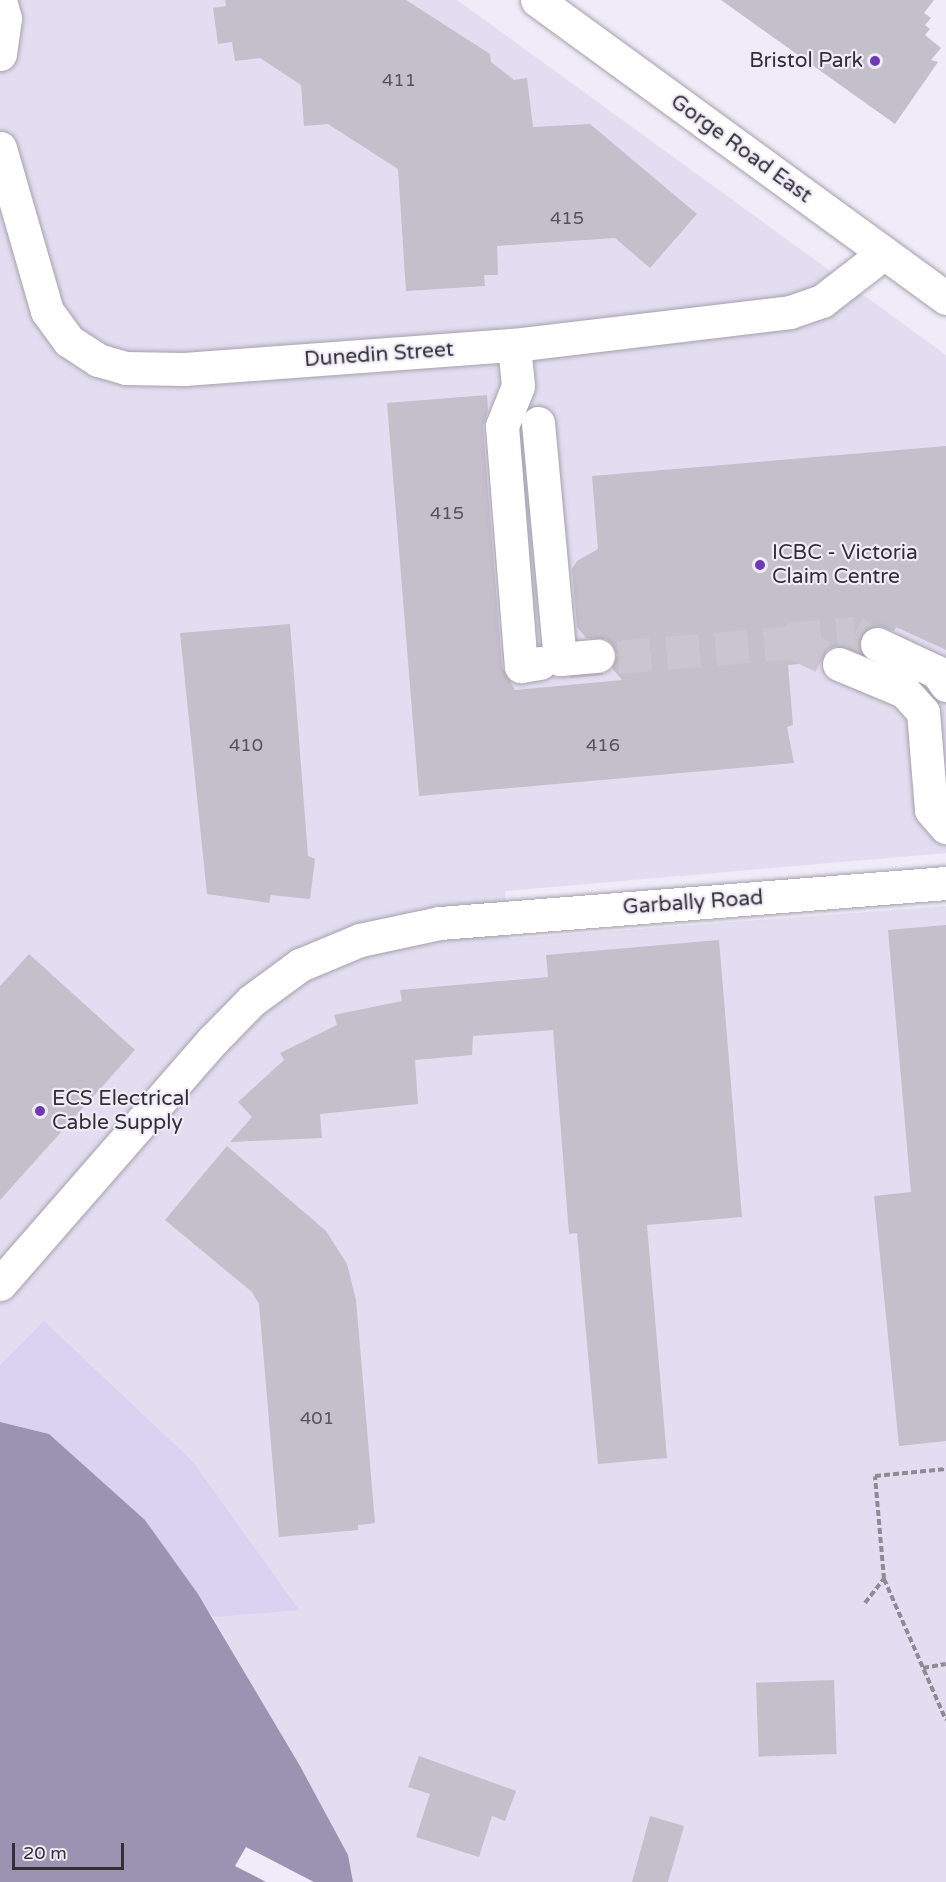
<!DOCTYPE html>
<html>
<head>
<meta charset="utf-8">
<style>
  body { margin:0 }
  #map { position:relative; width:946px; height:1882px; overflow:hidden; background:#efebf8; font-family:"Varela Round",sans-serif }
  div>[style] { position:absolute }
  .built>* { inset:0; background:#e2ddf0 }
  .green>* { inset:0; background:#dbd1f1 }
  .water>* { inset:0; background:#9c92b1 }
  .pier>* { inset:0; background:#efebf8 }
  .building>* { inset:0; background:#c3bfcb; transform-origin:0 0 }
  .minor-tunnel>* { height:33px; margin-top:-16.5px; transform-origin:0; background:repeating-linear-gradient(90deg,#c9c6d1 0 33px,transparent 0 49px) }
  .path>* { height:4px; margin-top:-2px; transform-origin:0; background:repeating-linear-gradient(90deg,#8d8b93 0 6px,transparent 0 9px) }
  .roads { filter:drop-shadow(0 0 2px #a4a1ac) drop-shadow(0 0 2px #a4a1ac) }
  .minor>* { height:33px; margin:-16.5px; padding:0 16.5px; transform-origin:16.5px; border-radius:16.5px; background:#fff }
  .major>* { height:33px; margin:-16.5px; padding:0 16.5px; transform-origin:16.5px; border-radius:16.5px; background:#fff }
  .dots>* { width:16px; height:16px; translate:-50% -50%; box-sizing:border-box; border:3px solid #efebf8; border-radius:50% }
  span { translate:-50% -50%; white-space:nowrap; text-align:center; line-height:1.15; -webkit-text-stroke:4.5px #efebf8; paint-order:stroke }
  .number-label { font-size:18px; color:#56545a }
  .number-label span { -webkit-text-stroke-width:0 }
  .poi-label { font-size:21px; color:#313034 }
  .right { translate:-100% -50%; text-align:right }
  .left { translate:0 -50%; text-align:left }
  .street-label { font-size:21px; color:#313034 }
  .scale { position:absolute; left:12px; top:1843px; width:112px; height:27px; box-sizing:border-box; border:3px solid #313034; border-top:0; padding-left:8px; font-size:18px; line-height:21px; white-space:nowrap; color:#313034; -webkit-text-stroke:4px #efebf8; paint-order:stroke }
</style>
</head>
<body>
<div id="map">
  <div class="built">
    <div style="clip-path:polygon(0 0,457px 0,946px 355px,946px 853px,505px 891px,509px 939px,946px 906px,946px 1882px,353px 1882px,348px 1855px,213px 1617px,145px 1520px,49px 1434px,0 1422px)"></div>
  </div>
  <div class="green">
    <div style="clip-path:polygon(44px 1321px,193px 1462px,299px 1610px,213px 1617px,145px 1520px,49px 1434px,0 1422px,0 1365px)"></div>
  </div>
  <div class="water">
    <div style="clip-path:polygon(0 1422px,49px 1434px,145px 1520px,198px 1594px,300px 1766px,348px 1855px,353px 1882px,0 1882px)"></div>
  </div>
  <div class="pier">
    <div style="clip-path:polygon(246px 1847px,314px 1882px,266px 1882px,235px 1866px)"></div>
  </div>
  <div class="building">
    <div style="clip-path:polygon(225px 0,406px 0,490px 54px,491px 62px,514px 80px,527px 78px,533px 127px,590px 124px,697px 214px,650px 268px,615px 238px,497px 246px,498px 275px,484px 275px,485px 286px,406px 291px,398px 169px,328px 124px,304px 126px,301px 85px,260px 58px,235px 61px,232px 42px,218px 44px,213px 8px,226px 6px)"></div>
    <div style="clip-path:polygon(721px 0,934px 0,924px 13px,931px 18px,925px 25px,930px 29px,925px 35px,941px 48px,931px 60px,938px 62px,895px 124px)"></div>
    <div style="clip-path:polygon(487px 395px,488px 410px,483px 427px,502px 667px,515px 690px,622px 680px,612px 668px,617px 655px,613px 645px,606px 639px,586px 638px,577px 627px,572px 569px,577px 561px,598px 549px,592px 476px,946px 446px,946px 650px,896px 627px,894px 631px,875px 625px,860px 636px,861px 653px,836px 646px,827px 650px,821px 662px,788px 665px,793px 725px,787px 727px,794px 763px,419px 796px,387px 403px)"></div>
    <div style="clip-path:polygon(290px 624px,308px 856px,315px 859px,310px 899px,271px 895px,269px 903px,207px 894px,180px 633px)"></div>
    <div style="clip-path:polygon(946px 925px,946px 1441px,899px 1446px,874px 1196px,911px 1192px,888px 930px)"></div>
    <div style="clip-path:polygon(719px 940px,742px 1217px,647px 1225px,667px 1458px,598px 1464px,577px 1233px,569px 1234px,553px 1030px,473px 1036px,472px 1055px,415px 1060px,418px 1104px,320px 1114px,322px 1138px,230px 1142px,252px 1117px,238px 1102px,284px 1060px,280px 1053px,337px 1025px,334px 1015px,402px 1001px,400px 990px,548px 977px,546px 955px)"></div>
    <div style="clip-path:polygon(29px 954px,135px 1050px,0 1200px,0 986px)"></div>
    <div style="clip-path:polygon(227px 1146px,326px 1231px,347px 1264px,356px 1300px,375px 1523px,358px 1525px,358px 1530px,279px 1537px,259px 1304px,252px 1292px,165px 1220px)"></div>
    <div style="left:834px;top:1680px;width:74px;height:78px;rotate:88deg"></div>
    <div style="clip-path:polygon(419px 1756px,516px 1791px,505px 1821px,492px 1816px,479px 1857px,416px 1837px,430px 1794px,408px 1787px)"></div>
    <div style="clip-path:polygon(650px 1816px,684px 1826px,668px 1882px,632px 1882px)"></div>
  </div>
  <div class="minor-tunnel">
    <div style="left:788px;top:639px;width:67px;rotate:-5.1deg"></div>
    <div style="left:855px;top:633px;width:25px;rotate:27deg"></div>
    <div style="left:569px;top:661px;width:225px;rotate:-4.8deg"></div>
    <div style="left:793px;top:642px;width:51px;rotate:25.6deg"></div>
  </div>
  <div class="path">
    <div style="left:884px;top:1579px;width:154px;rotate:66.3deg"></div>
    <div style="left:865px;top:1603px;width:31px;rotate:-52deg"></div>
    <div style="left:884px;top:1579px;width:103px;rotate:-95deg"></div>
    <div style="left:875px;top:1476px;width:71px;rotate:-5.6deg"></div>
    <div style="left:923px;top:1668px;width:23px;rotate:-10deg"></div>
  </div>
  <div class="roads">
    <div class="minor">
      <div style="left:0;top:54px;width:36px;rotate:-82deg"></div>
      <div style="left:5px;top:18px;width:19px;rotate:-106deg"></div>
      <div style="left:0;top:148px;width:170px;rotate:73.9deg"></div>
      <div style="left:47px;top:311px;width:37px;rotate:54deg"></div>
      <div style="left:69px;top:341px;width:35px;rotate:33deg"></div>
      <div style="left:98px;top:360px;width:29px;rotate:16deg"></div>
      <div style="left:126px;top:368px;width:58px;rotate:1deg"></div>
      <div style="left:184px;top:369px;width:331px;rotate:-4.2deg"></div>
      <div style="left:514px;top:345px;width:278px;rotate:-6.8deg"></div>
      <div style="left:790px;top:312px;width:34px;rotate:-19deg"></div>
      <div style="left:822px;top:301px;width:78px;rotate:-37.7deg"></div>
      <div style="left:514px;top:345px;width:41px;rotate:84.4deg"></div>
      <div style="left:518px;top:386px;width:43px;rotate:111.8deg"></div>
      <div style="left:502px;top:426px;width:241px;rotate:85.5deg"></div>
      <div style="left:521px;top:666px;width:19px;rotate:-9deg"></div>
      <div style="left:538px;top:423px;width:237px;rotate:84.7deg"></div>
      <div style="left:560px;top:659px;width:38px;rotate:-5deg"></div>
      <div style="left:877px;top:644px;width:66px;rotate:25deg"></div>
      <div style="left:937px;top:672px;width:16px;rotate:55deg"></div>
      <div style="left:839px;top:664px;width:70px;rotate:22.6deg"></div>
      <div style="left:904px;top:691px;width:28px;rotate:48deg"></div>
      <div style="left:923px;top:712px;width:98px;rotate:85.3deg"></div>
      <div style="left:931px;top:810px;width:23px;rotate:49deg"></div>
      <div style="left:0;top:1284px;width:322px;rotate:-48.9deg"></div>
      <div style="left:212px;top:1041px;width:56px;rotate:-45.7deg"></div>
      <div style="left:251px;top:1001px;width:61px;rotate:-36.3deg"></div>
      <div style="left:300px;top:965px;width:65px;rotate:-22.6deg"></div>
      <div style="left:360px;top:940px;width:82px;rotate:-12deg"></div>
      <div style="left:440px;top:923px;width:508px;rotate:-4.52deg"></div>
    </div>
    <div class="major">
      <div style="left:537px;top:0;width:506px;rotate:36.08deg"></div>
    </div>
  </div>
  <div class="dots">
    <div style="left:875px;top:61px;background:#6e3ab1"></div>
    <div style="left:760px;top:565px;background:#6e3ab1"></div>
    <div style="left:40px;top:1111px;background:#6e3ab1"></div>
  </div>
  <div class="number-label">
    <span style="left:399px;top:80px">411</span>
    <span style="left:567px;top:218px">415</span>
    <span style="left:447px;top:513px">415</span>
    <span style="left:246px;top:745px">410</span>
    <span style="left:603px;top:745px">416</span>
    <span style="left:317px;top:1418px">401</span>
  </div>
  <div class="poi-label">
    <span class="right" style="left:863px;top:61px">Bristol Park</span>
    <span class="left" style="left:772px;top:565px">ICBC - Victoria<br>Claim Centre</span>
    <span class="left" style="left:52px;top:1111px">ECS Electrical<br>Cable Supply</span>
  </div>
  <div class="street-label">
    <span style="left:741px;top:149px;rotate:36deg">Gorge Road East</span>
    <span style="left:379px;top:355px;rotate:-4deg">Dunedin Street</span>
    <span style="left:693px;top:903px;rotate:-4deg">Garbally Road</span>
  </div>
  <div class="scale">20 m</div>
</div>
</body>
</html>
